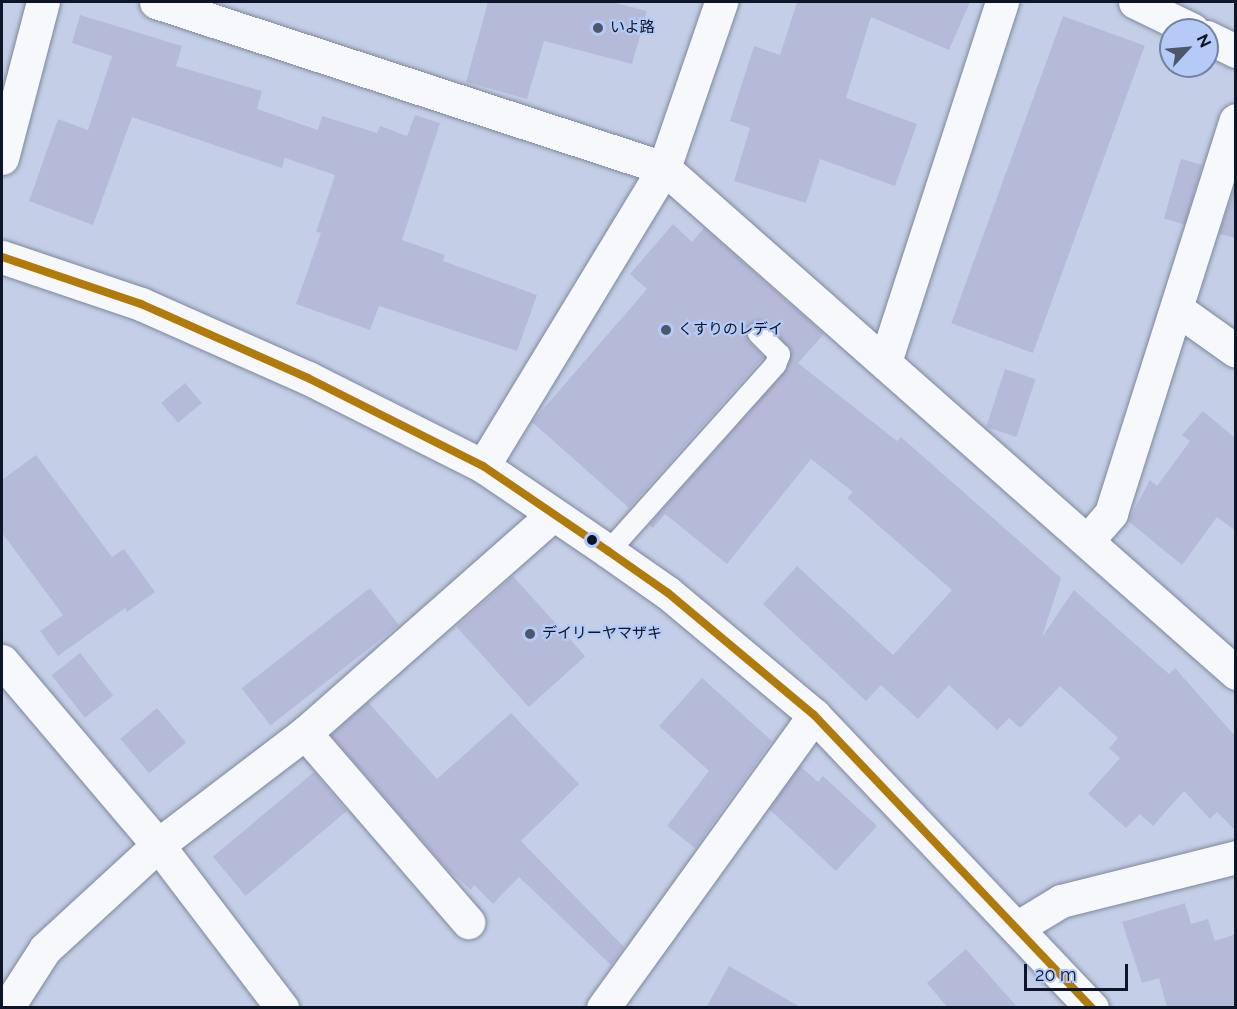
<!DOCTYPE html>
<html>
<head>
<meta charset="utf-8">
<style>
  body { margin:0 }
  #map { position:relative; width:1237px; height:1009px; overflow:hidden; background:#c4cfe7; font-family:Raleway,"Noto Sans JP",sans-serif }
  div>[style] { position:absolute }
  .building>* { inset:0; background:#b6bad9; transform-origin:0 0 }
  .roads { filter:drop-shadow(0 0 2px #7e879b) drop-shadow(0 0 2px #7e879b) }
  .service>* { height:21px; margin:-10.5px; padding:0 10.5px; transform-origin:10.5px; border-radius:10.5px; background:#f6f8fb }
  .minor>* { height:33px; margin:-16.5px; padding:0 16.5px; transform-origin:16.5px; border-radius:16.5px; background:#f6f8fb }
  .tertiary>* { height:33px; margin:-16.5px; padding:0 16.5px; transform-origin:16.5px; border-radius:16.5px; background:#f6f8fb }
  .bus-1>* { height:8px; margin:-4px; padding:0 4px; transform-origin:4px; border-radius:4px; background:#b17b0c }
  .dots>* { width:16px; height:16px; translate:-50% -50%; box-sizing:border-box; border:3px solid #b5caf6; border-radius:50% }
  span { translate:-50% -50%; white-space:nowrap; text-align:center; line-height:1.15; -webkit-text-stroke:4.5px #b5caf6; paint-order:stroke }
  .poi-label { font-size:15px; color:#0d1629 }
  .left { translate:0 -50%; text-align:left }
  .frame { position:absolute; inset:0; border:3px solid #0d1629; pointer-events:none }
  .north { position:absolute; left:1159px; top:18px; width:60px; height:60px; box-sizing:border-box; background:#b5caf6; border:2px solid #7282a4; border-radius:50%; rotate:64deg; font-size:16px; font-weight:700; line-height:24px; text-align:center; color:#0d1629 }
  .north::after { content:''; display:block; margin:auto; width:21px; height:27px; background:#4d576c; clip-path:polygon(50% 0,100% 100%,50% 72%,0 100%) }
  .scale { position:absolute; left:1024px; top:964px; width:104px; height:27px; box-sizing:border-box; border:3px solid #0d1629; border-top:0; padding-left:8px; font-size:18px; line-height:21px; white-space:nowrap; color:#0d1629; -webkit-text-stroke:4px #b5caf6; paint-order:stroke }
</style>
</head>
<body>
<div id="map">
  <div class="building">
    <div style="clip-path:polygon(488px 2px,611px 2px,647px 11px,632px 64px,544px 41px,527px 99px,466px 82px)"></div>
    <div style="clip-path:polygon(797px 2px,970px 2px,949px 50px,871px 17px,846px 98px,917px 124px,895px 186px,820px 159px,806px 203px,734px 181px,750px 128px,730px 121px,754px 46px,780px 55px)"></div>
    <div style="clip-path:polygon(80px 15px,182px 46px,176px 66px,262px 91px,257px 109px,318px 130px,322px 116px,377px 133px,380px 126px,407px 136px,415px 115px,440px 123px,402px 240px,445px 255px,443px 261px,537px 295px,517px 351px,379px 306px,370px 330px,296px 304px,321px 233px,316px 232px,335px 175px,285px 158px,282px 168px,132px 117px,93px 225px,29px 201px,58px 119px,88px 130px,112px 56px,72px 43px)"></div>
    <div style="left:1063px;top:16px;width:87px;height:327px;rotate:20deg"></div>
    <div style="left:1181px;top:159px;width:22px;height:62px;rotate:16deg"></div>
    <div style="clip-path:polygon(1236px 183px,1236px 238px,1219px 234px)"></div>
    <div style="clip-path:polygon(673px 224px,692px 242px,704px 228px,824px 334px,798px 363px,897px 441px,901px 437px,1061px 578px,1042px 637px,1074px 590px,1169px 674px,1175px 668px,1236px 737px,1236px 831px,1217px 812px,1210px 819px,1184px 791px,1153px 826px,1140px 814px,1126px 828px,1088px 794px,1120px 758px,1109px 748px,1118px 738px,1060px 686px,1020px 728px,1009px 718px,997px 730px,949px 685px,918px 719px,881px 685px,866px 701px,763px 604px,797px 566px,893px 655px,952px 590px,847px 498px,853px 492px,811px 459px,727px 564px,665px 514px,653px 528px,649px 525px,787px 369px,791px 351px,767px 324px,754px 321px,746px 330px,749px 342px,764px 357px,629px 508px,532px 422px,647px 289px,630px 274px)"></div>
    <div style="left:1005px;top:369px;width:32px;height:61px;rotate:18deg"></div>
    <div style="left:185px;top:383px;width:26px;height:31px;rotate:50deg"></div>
    <div style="clip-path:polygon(1203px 411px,1236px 439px,1236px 531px,1217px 517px,1182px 565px,1128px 521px,1150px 480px,1157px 486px,1190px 441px,1182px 435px)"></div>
    <div style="clip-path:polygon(36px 455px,112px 557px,124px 549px,155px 592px,127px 612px,125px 608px,58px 656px,40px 631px,63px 615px,2px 533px,2px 480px)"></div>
    <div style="left:513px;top:576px;width:108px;height:76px;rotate:48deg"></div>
    <div style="left:370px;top:588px;width:47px;height:163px;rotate:52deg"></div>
    <div style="left:80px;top:653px;width:54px;height:36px;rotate:52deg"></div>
    <div style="clip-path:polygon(702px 678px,772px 741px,695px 848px,667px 826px,709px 771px,659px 726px)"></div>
    <div style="clip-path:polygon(368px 702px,437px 779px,511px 713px,579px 784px,521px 841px,624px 947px,611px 965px,519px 877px,493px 904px,474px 885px,471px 890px,447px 869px,331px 735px)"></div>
    <div style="left:157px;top:708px;width:45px;height:48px;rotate:50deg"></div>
    <div style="clip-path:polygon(800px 766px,818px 782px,823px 776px,877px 826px,836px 871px,769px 809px)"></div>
    <div style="left:314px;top:772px;width:51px;height:132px;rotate:50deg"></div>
    <div style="clip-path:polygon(1185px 903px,1191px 924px,1208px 919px,1215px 941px,1236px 934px,1236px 1008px,1167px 1008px,1159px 978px,1142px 983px,1122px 922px)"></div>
    <div style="clip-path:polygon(966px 949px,1018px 1008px,948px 1008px,927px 983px)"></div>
    <div style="clip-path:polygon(729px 966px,802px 1008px,706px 1008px)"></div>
  </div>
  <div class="roads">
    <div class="service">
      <div style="left:608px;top:551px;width:251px;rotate:-48.2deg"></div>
      <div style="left:775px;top:364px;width:11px;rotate:-68deg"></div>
      <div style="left:779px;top:354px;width:30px;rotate:-135deg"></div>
    </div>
    <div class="minor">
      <div style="left:156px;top:2px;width:534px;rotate:18.1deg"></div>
      <div style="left:664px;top:168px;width:763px;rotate:41.44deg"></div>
      <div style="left:1135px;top:2px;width:64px;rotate:25.8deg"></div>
      <div style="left:1207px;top:37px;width:32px;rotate:26deg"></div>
      <div style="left:1177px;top:309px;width:72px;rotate:35.4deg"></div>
      <div style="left:885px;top:362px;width:379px;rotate:-72deg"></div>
      <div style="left:483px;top:466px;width:349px;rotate:-58.7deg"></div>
      <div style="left:664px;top:168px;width:176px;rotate:-71deg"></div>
      <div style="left:1087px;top:541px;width:37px;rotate:-49deg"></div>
      <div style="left:1111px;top:513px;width:412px;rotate:-72.4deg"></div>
      <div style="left:2px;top:661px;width:241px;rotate:49.7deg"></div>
      <div style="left:158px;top:845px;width:205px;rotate:52.7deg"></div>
      <div style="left:305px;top:733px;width:250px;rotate:49.2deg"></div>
      <div style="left:1018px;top:927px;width:50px;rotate:-31.2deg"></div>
      <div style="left:1061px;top:901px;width:180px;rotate:-14.1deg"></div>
      <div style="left:7px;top:1008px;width:70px;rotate:-57.2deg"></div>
      <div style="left:45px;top:949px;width:154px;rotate:-42.6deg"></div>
      <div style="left:158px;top:845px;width:185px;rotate:-37.3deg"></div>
      <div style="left:305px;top:733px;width:329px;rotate:-41.4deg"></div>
      <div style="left:603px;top:1008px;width:361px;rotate:-54.2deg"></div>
    </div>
    <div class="tertiary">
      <div style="left:2px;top:158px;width:161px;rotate:-75.3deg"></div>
      <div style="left:2px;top:257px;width:147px;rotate:18.7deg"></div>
      <div style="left:141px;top:304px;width:183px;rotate:23.9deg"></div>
      <div style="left:308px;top:378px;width:196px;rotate:26.7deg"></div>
      <div style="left:483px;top:466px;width:151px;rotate:34.2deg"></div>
      <div style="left:608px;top:551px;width:73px;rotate:35deg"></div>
      <div style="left:668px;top:593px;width:190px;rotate:39.9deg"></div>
      <div style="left:814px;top:715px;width:404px;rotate:46.5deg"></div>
    </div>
  </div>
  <div class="bus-1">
    <div style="left:2px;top:257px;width:147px;rotate:18.7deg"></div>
    <div style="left:141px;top:304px;width:183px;rotate:23.9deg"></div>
    <div style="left:308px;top:378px;width:196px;rotate:26.7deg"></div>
    <div style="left:483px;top:466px;width:151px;rotate:34.2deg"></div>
    <div style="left:608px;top:551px;width:73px;rotate:35deg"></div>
    <div style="left:668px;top:593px;width:190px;rotate:39.9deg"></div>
    <div style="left:814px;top:715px;width:404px;rotate:46.5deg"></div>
  </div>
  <div class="dots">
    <div style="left:598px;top:28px;background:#4d576c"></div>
    <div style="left:666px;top:330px;background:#4d576c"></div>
    <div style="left:592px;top:540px;background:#0d1629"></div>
    <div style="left:530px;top:634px;background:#4d576c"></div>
  </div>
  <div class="poi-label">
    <span class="left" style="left:610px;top:28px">いよ路</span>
    <span class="left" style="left:678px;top:330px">くすりのレデイ</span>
    <span class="left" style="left:542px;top:634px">デイリーヤマザキ</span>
  </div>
  <div class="frame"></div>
  <div class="north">N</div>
  <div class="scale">20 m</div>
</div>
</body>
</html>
